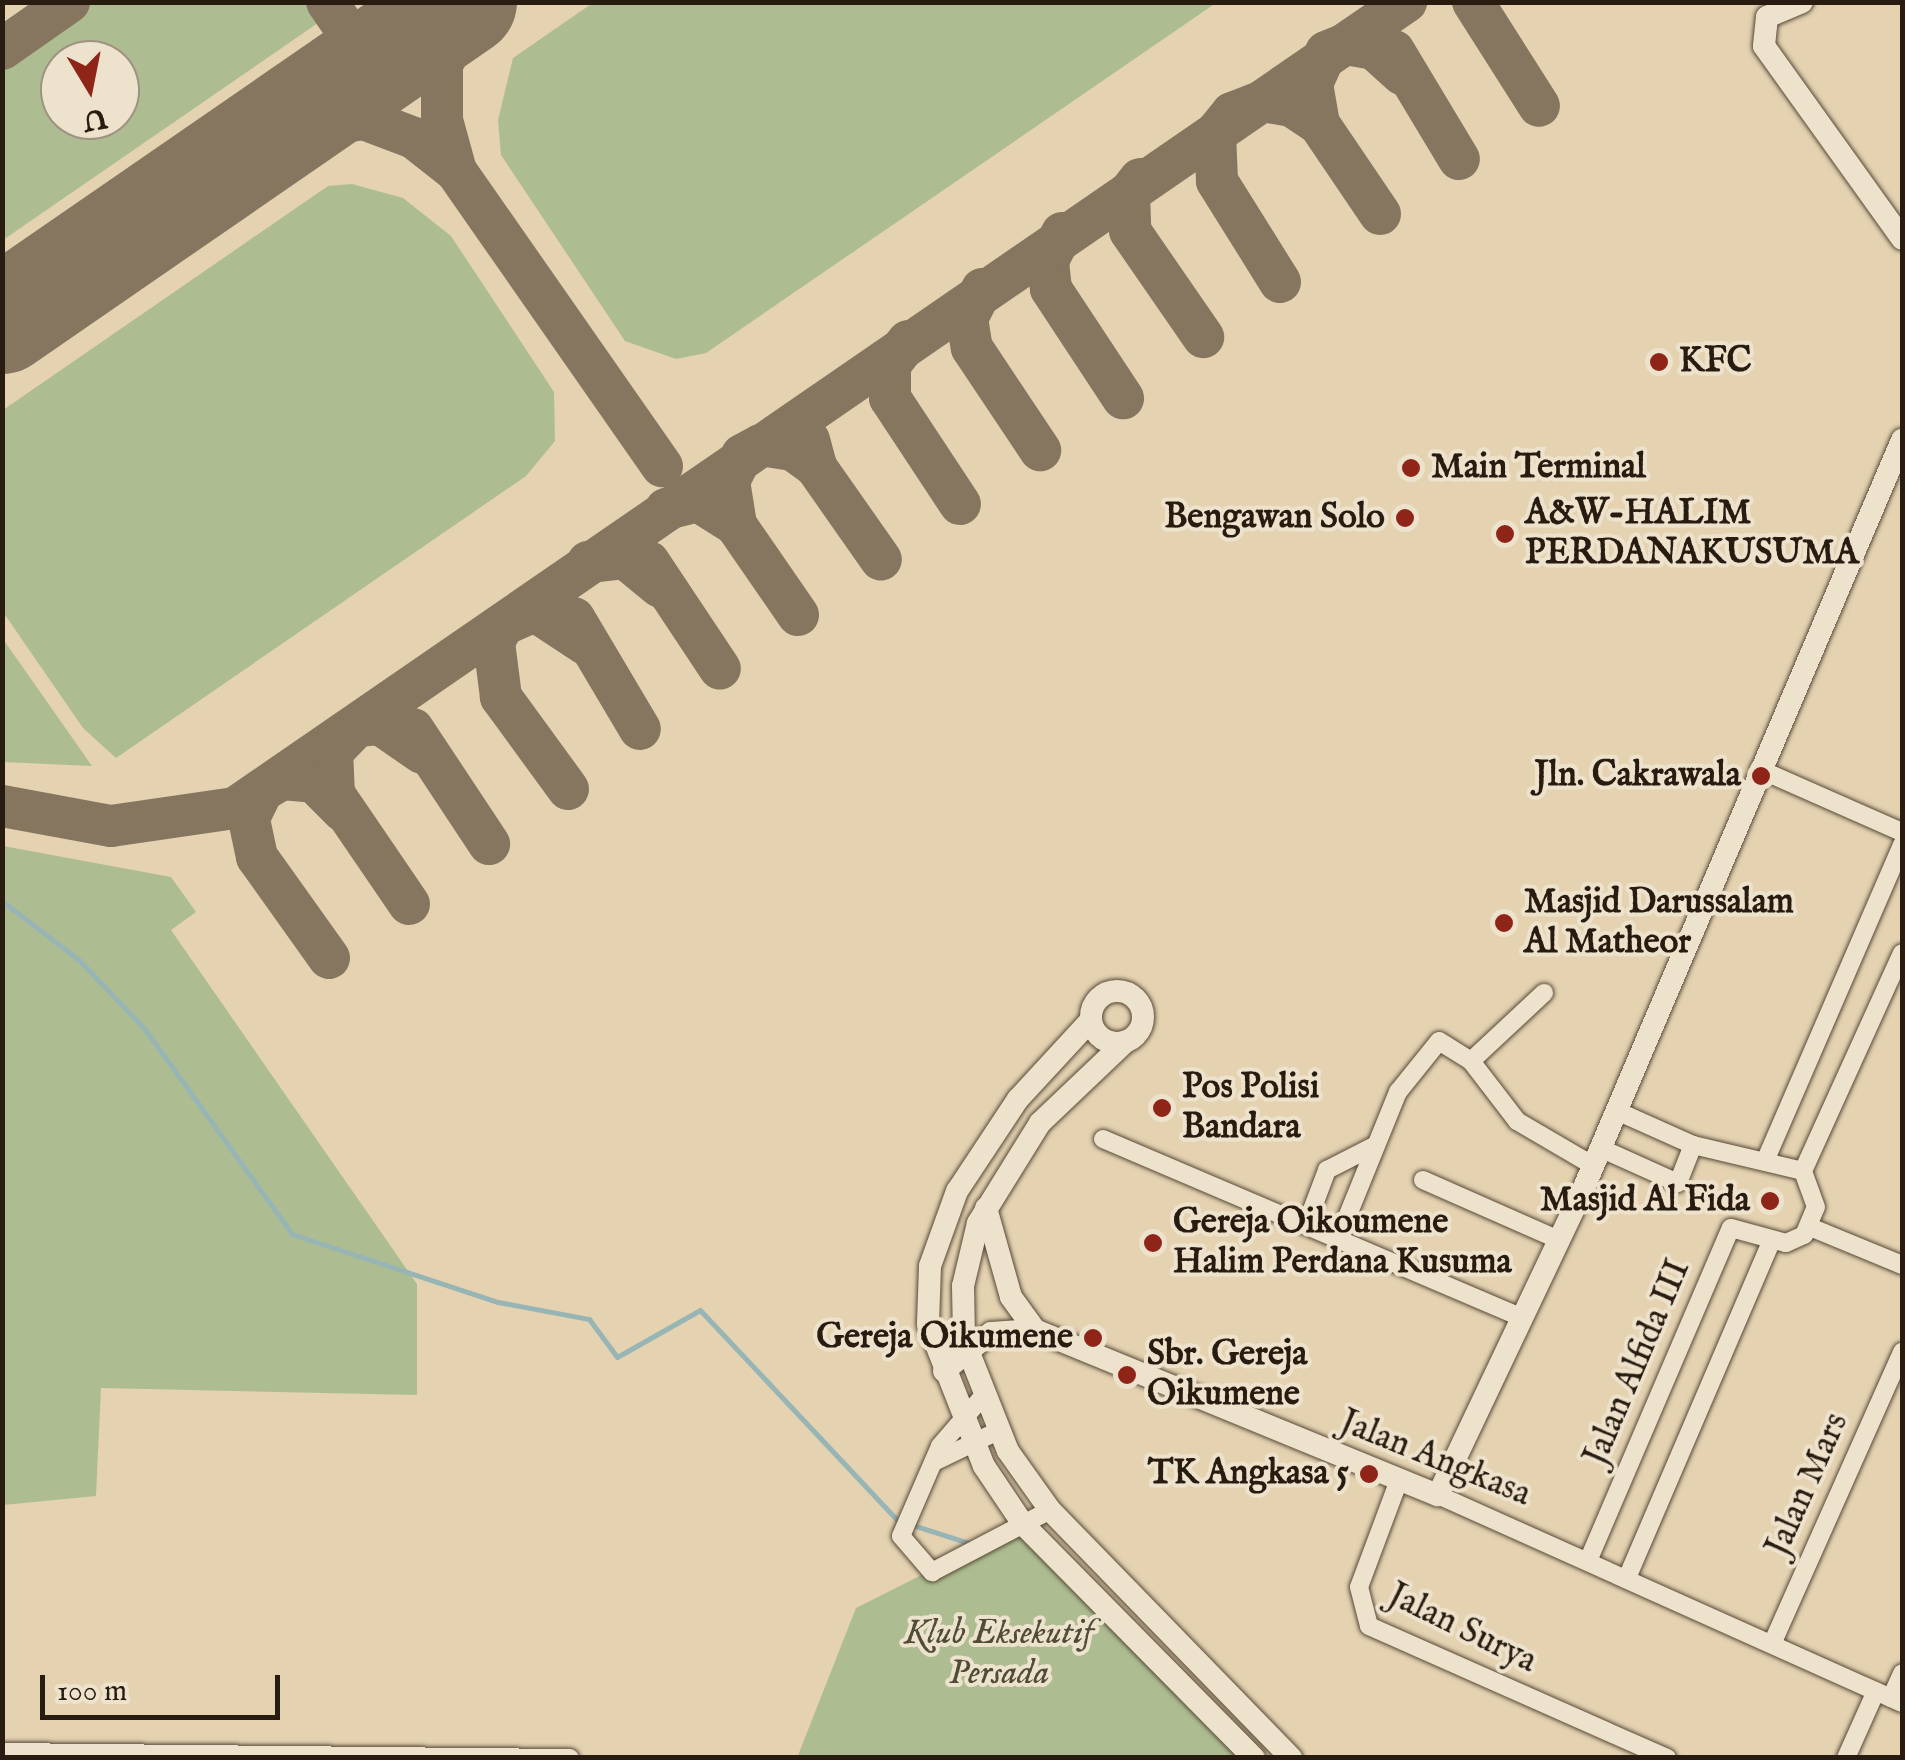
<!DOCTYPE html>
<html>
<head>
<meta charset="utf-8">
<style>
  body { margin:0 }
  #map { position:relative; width:1905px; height:1760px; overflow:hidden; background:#e4d2b1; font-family:"IM FELL English",serif }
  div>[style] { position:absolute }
  .green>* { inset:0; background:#aebd91 }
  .stream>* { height:5px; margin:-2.5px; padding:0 2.5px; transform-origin:2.5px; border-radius:2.5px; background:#98b5b5 }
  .taxiway>* { height:42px; margin:-21px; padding:0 21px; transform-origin:21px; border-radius:21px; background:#867660 }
  .runway>* { height:108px; margin:-54px; padding:0 54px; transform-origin:54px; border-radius:54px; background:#867660 }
  .roads { filter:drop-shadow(0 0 2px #574938) drop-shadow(0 0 2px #574938) }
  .street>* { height:18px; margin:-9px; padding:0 9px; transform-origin:9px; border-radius:9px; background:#ede2cc }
  .secondary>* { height:22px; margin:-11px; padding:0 11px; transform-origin:11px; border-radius:11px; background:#ede2cc }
  .secondary>.ring { margin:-11px; padding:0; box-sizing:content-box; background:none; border:22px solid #ede2cc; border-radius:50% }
  .dots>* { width:28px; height:28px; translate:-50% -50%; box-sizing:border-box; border:5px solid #ede2cc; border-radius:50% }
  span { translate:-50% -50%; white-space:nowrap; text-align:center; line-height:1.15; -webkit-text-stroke:8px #ede2cc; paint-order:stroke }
  .poi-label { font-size:35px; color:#281b10; font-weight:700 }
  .left { translate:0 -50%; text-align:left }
  .right { translate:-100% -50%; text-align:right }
  .street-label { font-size:35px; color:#281b10 }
  .park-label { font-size:35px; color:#504c37; font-style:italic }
  .frame { position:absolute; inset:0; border:5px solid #281b10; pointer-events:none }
  .north { position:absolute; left:40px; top:40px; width:100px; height:100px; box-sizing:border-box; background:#ede2cc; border:2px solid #9e9281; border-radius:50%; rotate:170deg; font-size:28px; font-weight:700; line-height:40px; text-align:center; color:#281b10 }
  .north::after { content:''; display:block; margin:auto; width:35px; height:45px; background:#8f2418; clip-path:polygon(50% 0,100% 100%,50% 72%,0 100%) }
  .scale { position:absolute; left:40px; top:1675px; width:240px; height:45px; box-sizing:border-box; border:5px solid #281b10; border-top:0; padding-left:12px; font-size:30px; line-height:35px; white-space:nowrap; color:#281b10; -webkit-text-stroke:8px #ede2cc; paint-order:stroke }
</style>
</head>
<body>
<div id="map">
  <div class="green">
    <div style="clip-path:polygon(594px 2px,1216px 2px,1216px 3px,706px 353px,676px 359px,625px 341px,501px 155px,498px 120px,513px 58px)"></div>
    <div style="clip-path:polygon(evenodd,69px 3px,69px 2px,347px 3px,3px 240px,3px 49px,69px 3px,120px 60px,120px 120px,60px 120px,60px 60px,120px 60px)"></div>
    <div style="clip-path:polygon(352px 184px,403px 198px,451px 236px,554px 392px,555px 441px,526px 476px,116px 758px,83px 728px,3px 612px,3px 410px,328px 186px)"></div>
    <div style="clip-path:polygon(2px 639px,3px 639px,92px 766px,3px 762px)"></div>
    <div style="clip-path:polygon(3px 846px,171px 877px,196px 912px,171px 930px,417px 1284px,417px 1395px,101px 1388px,96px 1496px,3px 1505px)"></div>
    <div style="clip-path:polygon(1023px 1524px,1254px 1758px,797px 1758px,856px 1608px)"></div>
  </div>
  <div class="stream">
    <div style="left:2px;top:901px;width:97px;rotate:37.5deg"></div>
    <div style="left:79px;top:960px;width:94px;rotate:46.3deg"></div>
    <div style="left:144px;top:1028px;width:254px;rotate:54.3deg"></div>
    <div style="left:292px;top:1234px;width:217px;rotate:18.3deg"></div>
    <div style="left:498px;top:1302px;width:93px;rotate:10.6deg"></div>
    <div style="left:589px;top:1319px;width:47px;rotate:53.6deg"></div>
    <div style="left:617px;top:1357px;width:95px;rotate:-29.5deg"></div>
    <div style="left:700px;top:1310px;width:288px;rotate:46.8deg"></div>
    <div style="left:897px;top:1520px;width:79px;rotate:17.7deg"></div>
  </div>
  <div class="taxiway">
    <div style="left:327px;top:2px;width:78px;rotate:55.5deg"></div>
    <div style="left:1473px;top:2px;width:123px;rotate:57.6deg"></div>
    <div style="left:2px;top:49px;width:82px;rotate:-35deg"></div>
    <div style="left:1394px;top:51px;width:126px;rotate:59deg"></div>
    <div style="left:275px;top:132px;width:90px;rotate:-8.3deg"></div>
    <div style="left:364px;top:119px;width:53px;rotate:20.8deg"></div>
    <div style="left:414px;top:138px;width:53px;rotate:38.2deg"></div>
    <div style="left:456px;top:171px;width:53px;rotate:-105.4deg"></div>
    <div style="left:442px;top:120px;width:56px;rotate:-90deg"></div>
    <div style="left:442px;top:64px;width:71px;rotate:-60.6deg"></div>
    <div style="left:456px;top:171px;width:360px;rotate:55.1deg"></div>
    <div style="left:1140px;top:179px;width:18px;rotate:128deg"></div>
    <div style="left:1129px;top:193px;width:38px;rotate:88deg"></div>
    <div style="left:1130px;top:231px;width:129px;rotate:55.4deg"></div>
    <div style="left:1380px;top:214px;width:109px;rotate:-124.1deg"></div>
    <div style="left:1319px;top:124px;width:41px;rotate:-99.9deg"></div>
    <div style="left:1312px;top:84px;width:35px;rotate:-66deg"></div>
    <div style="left:1326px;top:52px;width:22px;rotate:-22deg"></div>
    <div style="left:1346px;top:44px;width:28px;rotate:10deg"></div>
    <div style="left:1374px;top:49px;width:38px;rotate:42deg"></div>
    <div style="left:1062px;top:233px;width:31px;rotate:117deg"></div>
    <div style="left:1048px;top:261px;width:28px;rotate:84deg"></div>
    <div style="left:1051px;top:289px;width:131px;rotate:56.6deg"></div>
    <div style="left:1280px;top:282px;width:119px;rotate:-122deg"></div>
    <div style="left:1217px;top:181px;width:47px;rotate:-92.4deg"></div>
    <div style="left:1215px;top:134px;width:27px;rotate:-51deg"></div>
    <div style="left:1232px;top:113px;width:33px;rotate:-21deg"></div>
    <div style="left:1263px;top:101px;width:29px;rotate:10deg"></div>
    <div style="left:1292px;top:106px;width:32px;rotate:34deg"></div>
    <div style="left:982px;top:289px;width:33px;rotate:117deg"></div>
    <div style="left:967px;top:318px;width:30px;rotate:81deg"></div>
    <div style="left:972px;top:348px;width:123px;rotate:56.3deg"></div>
    <div style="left:908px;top:341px;width:30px;rotate:127deg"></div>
    <div style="left:890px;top:365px;width:33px;rotate:90deg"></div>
    <div style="left:890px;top:398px;width:127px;rotate:56.6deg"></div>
    <div style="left:809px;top:440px;width:28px;rotate:75deg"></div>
    <div style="left:816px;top:467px;width:113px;rotate:55deg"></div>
    <div style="left:666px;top:509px;width:33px;rotate:-14deg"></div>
    <div style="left:698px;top:501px;width:45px;rotate:32.3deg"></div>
    <div style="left:588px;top:562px;width:37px;rotate:-6deg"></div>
    <div style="left:625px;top:558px;width:45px;rotate:39.6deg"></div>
    <div style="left:649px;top:562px;width:128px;rotate:56.4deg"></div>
    <div style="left:798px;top:615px;width:109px;rotate:-124.6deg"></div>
    <div style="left:736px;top:525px;width:45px;rotate:-99deg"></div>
    <div style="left:729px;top:481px;width:29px;rotate:-63deg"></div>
    <div style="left:742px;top:455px;width:21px;rotate:-28deg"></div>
    <div style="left:761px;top:445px;width:32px;rotate:9deg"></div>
    <div style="left:793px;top:450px;width:29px;rotate:36deg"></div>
    <div style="left:574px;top:618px;width:129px;rotate:59.3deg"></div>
    <div style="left:413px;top:729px;width:138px;rotate:56.5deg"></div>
    <div style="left:568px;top:789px;width:114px;rotate:-126.1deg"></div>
    <div style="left:501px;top:697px;width:55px;rotate:-97.3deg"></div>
    <div style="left:494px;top:642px;width:19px;rotate:-62deg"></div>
    <div style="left:503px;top:625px;width:35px;rotate:-24deg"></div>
    <div style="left:535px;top:611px;width:60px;rotate:33.4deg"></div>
    <div style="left:2px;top:806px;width:111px;rotate:10.4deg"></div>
    <div style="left:111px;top:826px;width:125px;rotate:-8.3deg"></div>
    <div style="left:235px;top:808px;width:1422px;rotate:-34.54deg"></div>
    <div style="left:409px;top:904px;width:133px;rotate:-124.3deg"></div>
    <div style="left:334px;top:794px;width:42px;rotate:-92.7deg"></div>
    <div style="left:332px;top:752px;width:36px;rotate:-46deg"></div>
    <div style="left:357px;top:726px;width:23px;rotate:-5deg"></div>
    <div style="left:380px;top:724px;width:51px;rotate:34.6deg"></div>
    <div style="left:329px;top:958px;width:124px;rotate:-125.5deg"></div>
    <div style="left:257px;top:857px;width:40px;rotate:-102deg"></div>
    <div style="left:249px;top:818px;width:30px;rotate:-64deg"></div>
    <div style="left:262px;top:791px;width:23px;rotate:-31deg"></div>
    <div style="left:282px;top:779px;width:32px;rotate:5deg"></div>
    <div style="left:314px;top:782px;width:41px;rotate:45deg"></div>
  </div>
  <div class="runway">
    <div style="left:2px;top:320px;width:560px;rotate:-34.6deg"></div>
  </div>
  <div class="roads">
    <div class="street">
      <div style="left:1759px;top:769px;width:156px;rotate:23.8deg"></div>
      <div style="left:1471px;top:1061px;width:100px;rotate:-43deg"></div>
      <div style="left:1103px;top:1139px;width:457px;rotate:23.1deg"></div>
      <div style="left:1600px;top:1148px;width:85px;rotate:24.2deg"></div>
      <div style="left:1678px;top:1183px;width:41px;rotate:-68.5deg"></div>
      <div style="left:1766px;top:1159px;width:343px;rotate:-66.6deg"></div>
      <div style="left:1803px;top:1171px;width:239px;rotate:-65.6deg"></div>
      <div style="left:1423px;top:1180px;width:149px;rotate:23.8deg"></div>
      <div style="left:1307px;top:1223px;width:57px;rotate:-69.3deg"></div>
      <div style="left:1327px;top:1170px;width:55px;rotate:-27deg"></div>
      <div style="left:1810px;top:1227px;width:100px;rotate:22.4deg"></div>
      <div style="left:1339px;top:1237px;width:157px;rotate:-67.9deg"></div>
      <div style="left:1398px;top:1092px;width:65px;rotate:-51.2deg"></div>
      <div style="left:1439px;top:1041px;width:38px;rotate:32deg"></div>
      <div style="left:1471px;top:1061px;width:76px;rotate:52.5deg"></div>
      <div style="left:1517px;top:1121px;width:87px;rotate:30.4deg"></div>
      <div style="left:985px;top:1394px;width:69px;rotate:130.9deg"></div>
      <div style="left:940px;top:1446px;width:98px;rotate:113.4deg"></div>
      <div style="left:901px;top:1536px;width:48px;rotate:49.3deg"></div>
      <div style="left:932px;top:1572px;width:133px;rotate:-27.7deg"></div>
      <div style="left:934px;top:1462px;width:73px;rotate:-25.9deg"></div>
      <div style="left:1399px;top:1480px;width:114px;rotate:110.5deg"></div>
      <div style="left:1359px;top:1587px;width:40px;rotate:75.6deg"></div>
      <div style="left:1369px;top:1626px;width:326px;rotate:23.9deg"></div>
      <div style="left:1438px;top:1495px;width:508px;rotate:24.15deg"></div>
      <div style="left:1588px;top:1561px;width:362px;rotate:-66.8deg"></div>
      <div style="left:1731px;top:1228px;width:57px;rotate:15.3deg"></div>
      <div style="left:1786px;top:1243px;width:20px;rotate:-24deg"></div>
      <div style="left:1804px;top:1235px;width:30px;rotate:-67deg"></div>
      <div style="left:1816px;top:1207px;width:38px;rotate:-110deg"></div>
      <div style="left:1803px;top:1171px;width:113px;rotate:-166.7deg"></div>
      <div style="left:1693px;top:1145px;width:83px;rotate:-155.9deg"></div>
      <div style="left:1627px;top:1578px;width:363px;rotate:-66.8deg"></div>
      <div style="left:1772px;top:1644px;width:320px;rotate:-66deg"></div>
      <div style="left:1891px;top:1698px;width:27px;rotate:-66deg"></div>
      <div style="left:2px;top:1752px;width:568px;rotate:0.61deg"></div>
      <div style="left:1846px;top:1758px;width:73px;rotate:-65.9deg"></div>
    </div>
    <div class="secondary">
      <div style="left:1802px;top:2px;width:38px;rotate:157deg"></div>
      <div style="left:1767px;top:17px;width:29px;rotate:96deg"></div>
      <div style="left:1764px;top:46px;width:237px;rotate:54.4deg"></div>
      <div class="ring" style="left:1091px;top:991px;width:30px;height:30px"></div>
      <div style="left:1091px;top:1020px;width:108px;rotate:132.7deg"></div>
      <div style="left:1018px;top:1099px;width:110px;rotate:123.5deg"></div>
      <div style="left:957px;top:1191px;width:80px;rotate:109.8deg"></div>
      <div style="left:930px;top:1266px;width:58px;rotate:92deg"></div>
      <div style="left:928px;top:1324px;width:153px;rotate:68.5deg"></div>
      <div style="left:984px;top:1466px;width:70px;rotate:56.1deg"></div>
      <div style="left:1023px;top:1524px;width:329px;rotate:45.4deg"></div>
      <div style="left:1125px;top:1042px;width:117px;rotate:136.4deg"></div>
      <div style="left:1040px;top:1123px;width:118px;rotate:121.8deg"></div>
      <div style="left:978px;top:1223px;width:65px;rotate:103.4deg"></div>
      <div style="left:963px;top:1286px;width:54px;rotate:88.9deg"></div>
      <div style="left:964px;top:1340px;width:119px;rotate:68.4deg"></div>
      <div style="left:1008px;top:1451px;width:72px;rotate:54.6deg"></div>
      <div style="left:1050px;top:1510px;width:346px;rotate:45.8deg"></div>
      <div style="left:986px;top:1208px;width:92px;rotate:74.3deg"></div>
      <div style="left:1011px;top:1297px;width:41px;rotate:54deg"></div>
      <div style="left:944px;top:1371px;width:60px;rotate:-39deg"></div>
      <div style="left:991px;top:1333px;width:44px;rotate:-3.9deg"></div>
      <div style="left:1035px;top:1330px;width:435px;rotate:22.3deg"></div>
      <div style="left:1438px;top:1495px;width:343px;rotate:-64.6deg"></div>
      <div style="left:1585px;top:1185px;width:810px;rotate:-66.95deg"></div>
    </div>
  </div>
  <div class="dots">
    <div style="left:1659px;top:362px;background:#8f2418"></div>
    <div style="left:1411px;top:468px;background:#8f2418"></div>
    <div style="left:1405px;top:518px;background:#8f2418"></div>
    <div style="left:1505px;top:534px;background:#8f2418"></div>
    <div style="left:1761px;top:776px;background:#8f2418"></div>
    <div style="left:1504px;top:923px;background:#8f2418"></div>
    <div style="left:1162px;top:1108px;background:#8f2418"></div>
    <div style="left:1770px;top:1201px;background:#8f2418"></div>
    <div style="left:1153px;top:1243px;background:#8f2418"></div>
    <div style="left:1093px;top:1338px;background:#8f2418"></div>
    <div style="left:1127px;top:1375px;background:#8f2418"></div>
    <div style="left:1369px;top:1474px;background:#8f2418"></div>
  </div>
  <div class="poi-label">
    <span class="left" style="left:1679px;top:362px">KFC</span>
    <span class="left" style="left:1431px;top:468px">Main Terminal</span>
    <span class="left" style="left:1525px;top:534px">A&amp;W-HALIM<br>PERDANAKUSUMA</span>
    <span class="right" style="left:1385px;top:518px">Bengawan Solo</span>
    <span class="right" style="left:1741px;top:776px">Jln. Cakrawala</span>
    <span class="left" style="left:1524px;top:923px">Masjid Darussalam<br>Al Matheor</span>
    <span class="left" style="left:1182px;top:1108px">Pos Polisi<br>Bandara</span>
    <span class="right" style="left:1750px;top:1201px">Masjid Al Fida</span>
    <span class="left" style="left:1173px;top:1243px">Gereja Oikoumene<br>Halim Perdana Kusuma</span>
    <span class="right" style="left:1073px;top:1338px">Gereja Oikumene</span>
    <span class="left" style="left:1147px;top:1375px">Sbr. Gereja<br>Oikumene</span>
    <span class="right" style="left:1349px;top:1474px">TK Angkasa 5</span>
  </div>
  <div class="street-label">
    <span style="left:1638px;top:1363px;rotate:-67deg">Jalan Alfida III</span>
    <span style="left:1435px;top:1459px;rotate:22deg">Jalan Angkasa</span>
    <span style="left:1808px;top:1485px;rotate:-66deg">Jalan Mars</span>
    <span style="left:1462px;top:1629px;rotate:26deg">Jalan Surya</span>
  </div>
  <div class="park-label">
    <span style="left:999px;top:1654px">Klub Eksekutif<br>Persada</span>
  </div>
  <div class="frame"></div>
  <div class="north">U</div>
  <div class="scale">100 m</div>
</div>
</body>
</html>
